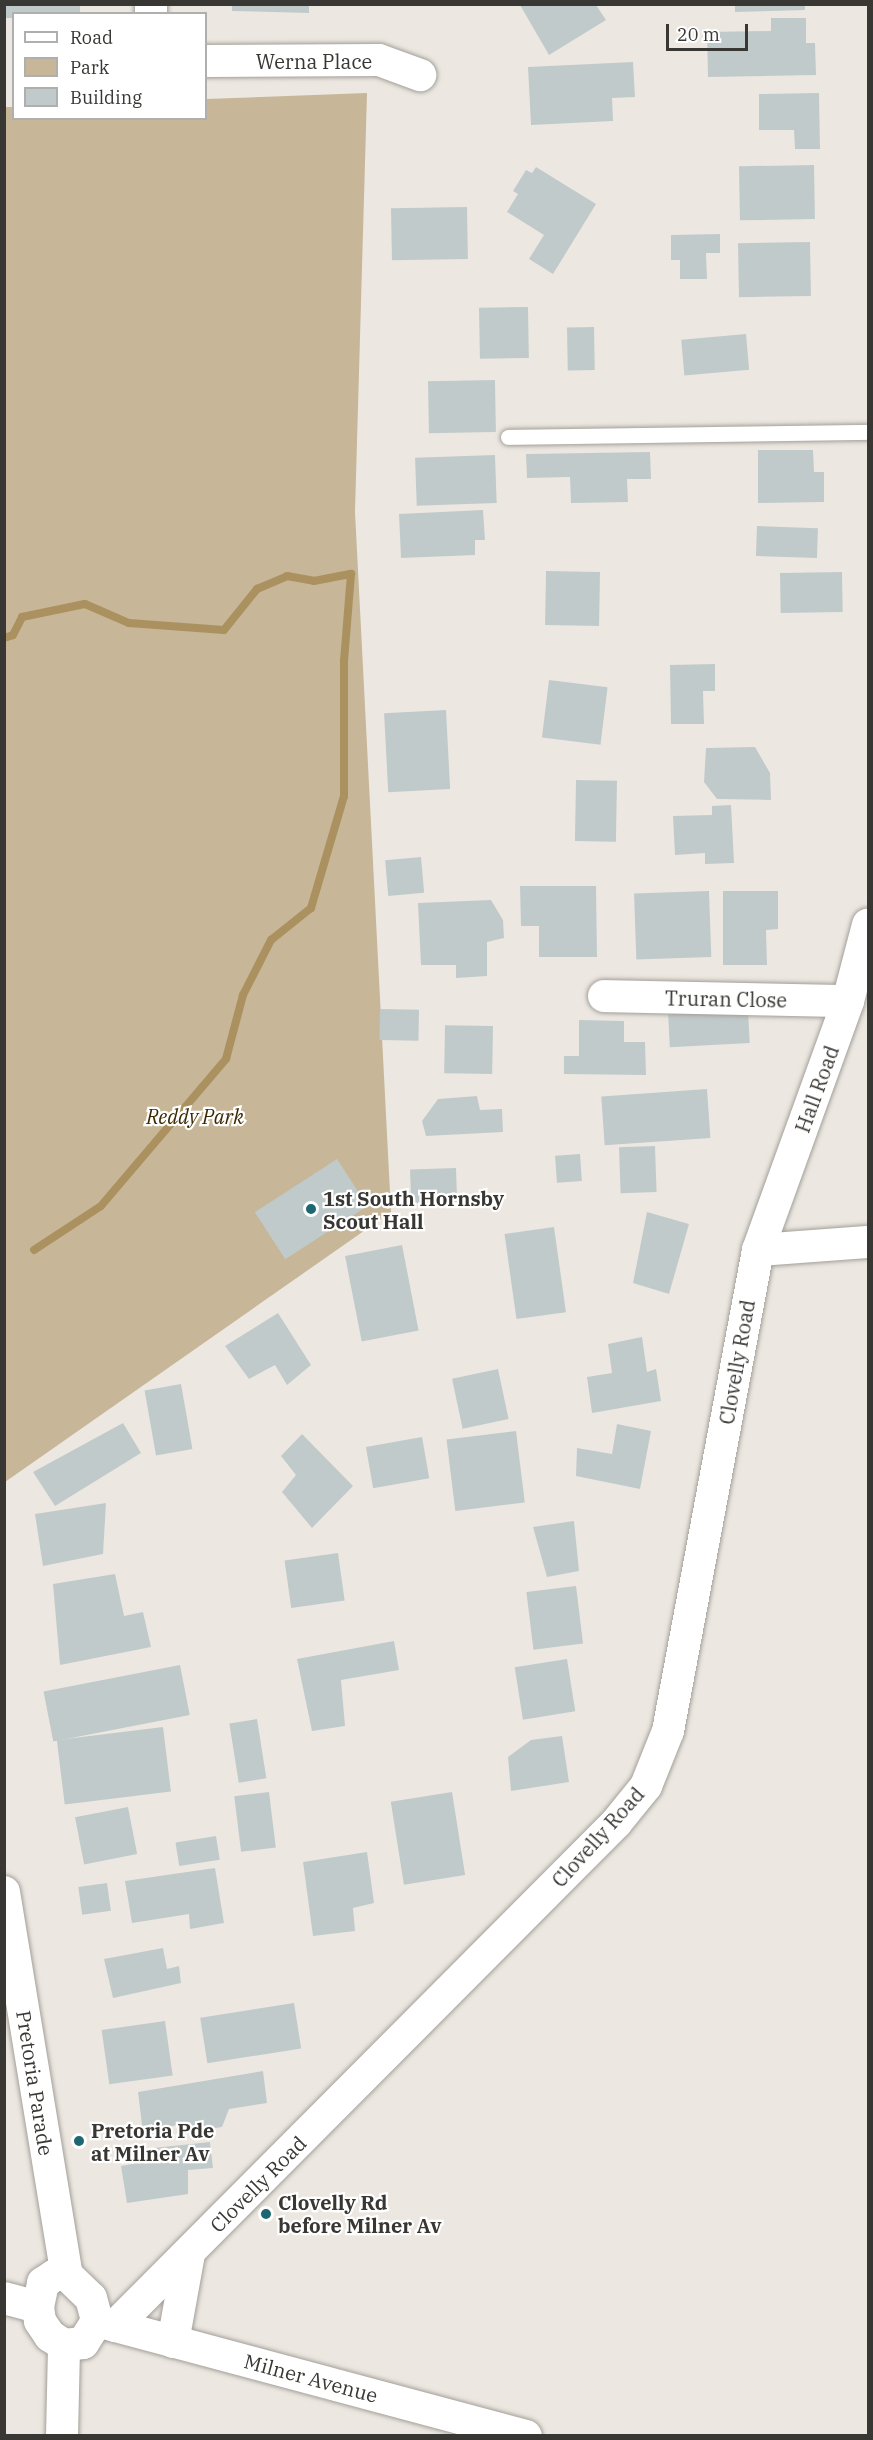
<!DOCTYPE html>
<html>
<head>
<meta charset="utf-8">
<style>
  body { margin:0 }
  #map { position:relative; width:873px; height:2440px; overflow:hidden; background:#ece8e1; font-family:"IBM Plex Serif",serif }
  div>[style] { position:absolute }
  .green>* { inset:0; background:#c7b697 }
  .stream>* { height:8px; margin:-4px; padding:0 4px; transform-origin:4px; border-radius:4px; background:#ab915f }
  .building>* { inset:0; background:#c1cacb; transform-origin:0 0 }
  .roads { filter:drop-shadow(0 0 2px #a39f99) drop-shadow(0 0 2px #a39f99) }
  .service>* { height:15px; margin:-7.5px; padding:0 7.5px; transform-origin:7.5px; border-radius:7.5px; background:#fff }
  .minor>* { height:32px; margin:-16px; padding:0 16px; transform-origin:16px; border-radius:16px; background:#fff }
  .dots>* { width:16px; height:16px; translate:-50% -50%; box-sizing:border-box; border:3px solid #fff; border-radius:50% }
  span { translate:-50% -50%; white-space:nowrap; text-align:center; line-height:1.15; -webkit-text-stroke:4.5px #fff; paint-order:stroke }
  .street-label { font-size:20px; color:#383734 }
  .park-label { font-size:20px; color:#3a2800; font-style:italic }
  .poi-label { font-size:20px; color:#383734; font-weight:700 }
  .left { translate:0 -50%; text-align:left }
  .frame { position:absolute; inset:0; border:6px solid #383734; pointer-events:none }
  .legend { position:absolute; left:12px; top:12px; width:195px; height:108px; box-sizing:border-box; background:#fff; border:2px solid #afafae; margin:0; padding:8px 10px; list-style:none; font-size:18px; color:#383734 }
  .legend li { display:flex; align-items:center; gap:12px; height:30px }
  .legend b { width:30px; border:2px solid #afafae }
  .scale { position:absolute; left:666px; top:24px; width:82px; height:27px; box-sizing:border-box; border:3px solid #383734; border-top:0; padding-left:8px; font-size:18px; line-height:21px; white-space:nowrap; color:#383734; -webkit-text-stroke:4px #fff; paint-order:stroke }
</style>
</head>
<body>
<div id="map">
  <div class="green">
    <div style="clip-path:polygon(367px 93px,355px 512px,391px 1212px,5px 1482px,5px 107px,13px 107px,14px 118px,206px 118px,206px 99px)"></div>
  </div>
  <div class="stream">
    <div style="left:4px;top:638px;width:9px;rotate:-18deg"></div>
    <div style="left:13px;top:635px;width:20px;rotate:-63deg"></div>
    <div style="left:22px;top:617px;width:64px;rotate:-11.7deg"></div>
    <div style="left:85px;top:604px;width:48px;rotate:23.4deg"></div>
    <div style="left:129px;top:623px;width:95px;rotate:4.2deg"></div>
    <div style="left:224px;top:630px;width:53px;rotate:-51.2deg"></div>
    <div style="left:257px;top:589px;width:33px;rotate:-23deg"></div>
    <div style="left:287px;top:576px;width:27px;rotate:10deg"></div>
    <div style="left:314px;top:581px;width:38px;rotate:-11deg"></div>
    <div style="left:351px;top:574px;width:87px;rotate:94.6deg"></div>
    <div style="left:344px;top:661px;width:135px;rotate:90deg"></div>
    <div style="left:344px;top:796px;width:117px;rotate:106.4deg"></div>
    <div style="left:311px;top:908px;width:51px;rotate:141.3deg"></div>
    <div style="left:271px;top:940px;width:62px;rotate:117deg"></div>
    <div style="left:243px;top:995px;width:66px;rotate:104.9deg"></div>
    <div style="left:226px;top:1059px;width:193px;rotate:130.4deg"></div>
    <div style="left:101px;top:1206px;width:80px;rotate:146.7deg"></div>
  </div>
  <div class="building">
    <div style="clip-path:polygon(4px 4px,80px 4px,80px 14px,14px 14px,14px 18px,4px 18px)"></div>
    <div style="clip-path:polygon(232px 4px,309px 4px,309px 13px,232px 11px)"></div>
    <div style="clip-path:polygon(735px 4px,805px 4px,805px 10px,735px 12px)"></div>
    <div style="clip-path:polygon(520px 5px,596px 5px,606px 20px,549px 55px)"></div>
    <div style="clip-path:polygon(771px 18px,806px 18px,806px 43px,815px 43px,816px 75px,708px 77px,707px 32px,771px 31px)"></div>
    <div style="clip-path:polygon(633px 62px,635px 97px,612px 98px,613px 121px,531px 125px,528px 67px)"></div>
    <div style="clip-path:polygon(819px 93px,820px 149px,795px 149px,794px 130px,759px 130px,759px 94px)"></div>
    <div style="left:814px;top:165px;width:54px;height:75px;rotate:89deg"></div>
    <div style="clip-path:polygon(536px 167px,596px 204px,553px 274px,529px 259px,544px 235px,507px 212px,518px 194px,513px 191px,526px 170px,532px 173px)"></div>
    <div style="left:467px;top:207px;width:52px;height:76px;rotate:89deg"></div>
    <div style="clip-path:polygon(720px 234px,720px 253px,706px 253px,707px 279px,680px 279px,680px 260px,671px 260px,671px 235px)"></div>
    <div style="left:810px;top:242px;width:54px;height:72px;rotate:89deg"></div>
    <div style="left:528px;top:307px;width:51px;height:49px;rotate:89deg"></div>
    <div style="left:594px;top:327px;width:43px;height:27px;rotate:89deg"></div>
    <div style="left:746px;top:334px;width:36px;height:65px;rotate:85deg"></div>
    <div style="left:495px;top:380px;width:52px;height:67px;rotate:89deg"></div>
    <div style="clip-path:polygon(758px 450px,813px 450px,814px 472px,824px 472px,824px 502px,758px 503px)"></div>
    <div style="clip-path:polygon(650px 452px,651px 479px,627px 479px,628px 502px,571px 503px,570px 477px,527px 478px,526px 454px)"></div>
    <div style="left:495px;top:455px;width:48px;height:80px;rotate:88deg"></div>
    <div style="clip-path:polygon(483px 510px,485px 540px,475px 540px,475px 555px,401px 558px,399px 514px)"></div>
    <div style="left:757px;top:526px;width:61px;height:30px;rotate:2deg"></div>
    <div style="left:600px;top:572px;width:54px;height:54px;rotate:91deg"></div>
    <div style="left:842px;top:572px;width:40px;height:62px;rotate:89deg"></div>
    <div style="clip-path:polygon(715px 664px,715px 691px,703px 691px,704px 724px,671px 724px,670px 665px)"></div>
    <div style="left:549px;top:680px;width:59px;height:58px;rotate:7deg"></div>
    <div style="left:446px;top:710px;width:79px;height:62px;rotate:87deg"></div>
    <div style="clip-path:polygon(755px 747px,770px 773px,771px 800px,717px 799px,704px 782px,706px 748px)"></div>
    <div style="left:576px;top:780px;width:41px;height:61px;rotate:1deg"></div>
    <div style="clip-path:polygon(731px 805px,734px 863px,705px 864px,705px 853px,675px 855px,673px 816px,712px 815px,712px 806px)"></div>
    <div style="left:421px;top:857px;width:36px;height:36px;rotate:85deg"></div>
    <div style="clip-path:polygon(520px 886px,596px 886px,597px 957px,539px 957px,539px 926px,521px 926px)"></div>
    <div style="left:709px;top:891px;width:66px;height:75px;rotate:88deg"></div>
    <div style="clip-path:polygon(723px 891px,778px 891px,778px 929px,766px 930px,767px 965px,723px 965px)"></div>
    <div style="clip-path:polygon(491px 900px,503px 920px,504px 938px,487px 942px,487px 976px,456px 978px,456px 965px,421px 965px,418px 903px)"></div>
    <div style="left:380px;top:1009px;width:39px;height:31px;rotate:1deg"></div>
    <div style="left:748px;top:1010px;width:33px;height:80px;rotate:87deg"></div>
    <div style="clip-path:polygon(579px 1020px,624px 1021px,624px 1042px,645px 1042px,646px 1075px,564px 1074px,564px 1056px,579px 1056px)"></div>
    <div style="left:493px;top:1026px;width:48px;height:48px;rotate:91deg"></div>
    <div style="left:707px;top:1089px;width:49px;height:106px;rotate:86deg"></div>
    <div style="clip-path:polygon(477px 1096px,480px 1110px,502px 1109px,503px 1132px,426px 1136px,422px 1121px,438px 1099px)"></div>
    <div style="left:655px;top:1146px;width:46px;height:36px;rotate:88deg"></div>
    <div style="left:580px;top:1154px;width:27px;height:25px;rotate:86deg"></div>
    <div style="left:337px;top:1159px;width:56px;height:98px;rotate:57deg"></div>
    <div style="left:456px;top:1168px;width:34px;height:46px;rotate:88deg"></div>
    <div style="clip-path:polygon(647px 1212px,689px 1224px,669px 1294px,633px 1283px)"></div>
    <div style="left:554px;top:1227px;width:86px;height:50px;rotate:82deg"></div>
    <div style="left:402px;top:1245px;width:87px;height:58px;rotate:79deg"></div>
    <div style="clip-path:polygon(278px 1313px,311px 1365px,287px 1385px,275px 1365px,249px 1379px,225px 1346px)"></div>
    <div style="clip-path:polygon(642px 1337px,647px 1372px,656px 1369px,661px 1401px,592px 1413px,587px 1377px,612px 1373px,608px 1344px)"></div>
    <div style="left:498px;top:1369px;width:51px;height:47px;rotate:78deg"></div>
    <div style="left:181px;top:1384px;width:66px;height:37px;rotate:80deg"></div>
    <div style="clip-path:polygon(123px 1423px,141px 1453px,55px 1506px,33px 1472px)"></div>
    <div style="clip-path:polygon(617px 1424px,651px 1431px,640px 1489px,576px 1476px,577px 1448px,612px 1454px)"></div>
    <div style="left:516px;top:1431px;width:72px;height:70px;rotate:83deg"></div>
    <div style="clip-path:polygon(302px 1434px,353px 1486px,312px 1528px,282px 1492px,296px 1475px,281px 1456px)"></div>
    <div style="left:422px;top:1437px;width:42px;height:57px;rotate:80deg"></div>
    <div style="clip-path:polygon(106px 1503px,103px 1554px,43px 1566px,35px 1514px)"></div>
    <div style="clip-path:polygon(574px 1521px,579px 1571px,547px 1577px,533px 1527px)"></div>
    <div style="left:338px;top:1553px;width:48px;height:54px;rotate:82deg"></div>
    <div style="clip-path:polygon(115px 1574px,124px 1616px,143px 1612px,151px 1647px,60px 1665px,53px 1584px)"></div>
    <div style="left:576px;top:1586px;width:58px;height:50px;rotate:83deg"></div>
    <div style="clip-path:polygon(394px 1641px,399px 1670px,341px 1680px,345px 1726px,312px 1731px,297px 1659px)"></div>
    <div style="left:567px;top:1659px;width:53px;height:53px;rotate:81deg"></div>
    <div style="left:180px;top:1665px;width:51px;height:139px;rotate:79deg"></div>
    <div style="left:257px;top:1719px;width:60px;height:28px;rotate:81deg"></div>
    <div style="left:163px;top:1727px;width:65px;height:107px;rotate:83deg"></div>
    <div style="clip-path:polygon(562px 1736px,569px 1782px,511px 1791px,508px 1757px,531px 1740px)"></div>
    <div style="left:269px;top:1792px;width:56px;height:35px;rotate:83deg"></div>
    <div style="left:452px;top:1792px;width:84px;height:62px;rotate:81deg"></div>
    <div style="left:128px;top:1807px;width:48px;height:54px;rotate:79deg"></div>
    <div style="left:216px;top:1836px;width:24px;height:41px;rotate:81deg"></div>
    <div style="clip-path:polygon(367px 1852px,374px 1903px,353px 1908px,355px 1931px,313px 1936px,303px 1862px)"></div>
    <div style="clip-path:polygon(215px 1868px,224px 1923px,190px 1929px,189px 1914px,132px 1923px,125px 1881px)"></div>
    <div style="left:107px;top:1883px;width:28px;height:29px;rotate:82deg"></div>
    <div style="clip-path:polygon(163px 1948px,167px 1969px,179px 1966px,181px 1983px,113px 1998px,104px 1959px)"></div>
    <div style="left:294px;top:2003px;width:46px;height:95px;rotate:81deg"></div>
    <div style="left:165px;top:2021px;width:55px;height:64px;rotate:82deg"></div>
    <div style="clip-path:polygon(263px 2071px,267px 2103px,229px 2109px,222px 2127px,192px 2132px,190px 2122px,143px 2133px,138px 2092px)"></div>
    <div style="clip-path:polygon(210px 2142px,213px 2168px,188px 2170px,188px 2194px,127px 2203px,121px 2166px,154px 2160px,154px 2148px)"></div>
  </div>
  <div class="roads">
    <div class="service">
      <div style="left:508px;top:437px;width:360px;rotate:-0.8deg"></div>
    </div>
    <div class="minor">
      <div style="left:151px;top:4px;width:10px;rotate:90deg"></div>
      <div style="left:206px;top:61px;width:173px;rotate:-0.3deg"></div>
      <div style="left:379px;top:60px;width:44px;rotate:20.1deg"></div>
      <div style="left:604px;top:996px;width:244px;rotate:1.2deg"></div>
      <div style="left:758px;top:1250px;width:110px;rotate:-4.2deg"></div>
      <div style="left:4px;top:1892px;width:388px;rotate:80.7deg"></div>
      <div style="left:55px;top:2275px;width:12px"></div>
      <div style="left:67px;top:2275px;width:33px;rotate:44deg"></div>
      <div style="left:91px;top:2298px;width:24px;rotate:75deg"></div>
      <div style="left:97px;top:2321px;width:26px;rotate:122deg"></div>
      <div style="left:83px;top:2343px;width:19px;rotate:174deg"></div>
      <div style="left:64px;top:2345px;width:17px;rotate:-147deg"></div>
      <div style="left:50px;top:2336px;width:18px;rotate:-124deg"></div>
      <div style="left:40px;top:2321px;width:14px;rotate:-98deg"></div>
      <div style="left:38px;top:2307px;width:25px;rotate:-78deg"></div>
      <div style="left:43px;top:2283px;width:14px;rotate:-34deg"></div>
      <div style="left:4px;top:2298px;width:35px;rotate:15deg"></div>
      <div style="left:97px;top:2321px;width:444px;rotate:15deg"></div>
      <div style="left:115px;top:2326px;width:710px;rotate:-45.11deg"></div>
      <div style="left:616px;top:1823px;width:48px;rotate:-51deg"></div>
      <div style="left:646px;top:1786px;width:59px;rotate:-68.2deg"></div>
      <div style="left:668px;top:1731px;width:489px;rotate:-79.4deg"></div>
      <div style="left:758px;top:1250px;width:265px;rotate:-70.1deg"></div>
      <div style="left:848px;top:1001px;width:79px;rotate:-75.3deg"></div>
      <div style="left:173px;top:2342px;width:89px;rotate:-79.7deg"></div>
      <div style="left:62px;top:2436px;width:91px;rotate:-88.7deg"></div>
    </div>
  </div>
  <div class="dots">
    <div style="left:311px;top:1209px;background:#1c6771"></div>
    <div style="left:79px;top:2141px;background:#1c6771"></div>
    <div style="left:266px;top:2214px;background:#1c6771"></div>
  </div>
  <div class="street-label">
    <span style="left:314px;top:61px">Werna Place</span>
    <span style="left:726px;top:999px;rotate:1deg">Truran Close</span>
    <span style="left:817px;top:1089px;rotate:-70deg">Hall Road</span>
    <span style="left:737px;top:1362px;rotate:-80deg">Clovelly Road</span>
    <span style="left:598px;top:1837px;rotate:-48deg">Clovelly Road</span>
    <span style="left:35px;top:2083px;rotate:81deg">Pretoria Parade</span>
    <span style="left:258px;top:2184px;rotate:-45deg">Clovelly Road</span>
    <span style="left:311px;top:2378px;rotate:15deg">Milner Avenue</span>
  </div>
  <div class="park-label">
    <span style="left:195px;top:1116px">Reddy Park</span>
  </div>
  <div class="poi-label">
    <span class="left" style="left:323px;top:1210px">1st South Hornsby<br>Scout Hall</span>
    <span class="left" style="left:91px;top:2142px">Pretoria Pde<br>at Milner Av</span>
    <span class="left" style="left:278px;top:2214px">Clovelly Rd<br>before Milner Av</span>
  </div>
  <div class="frame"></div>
  <ul class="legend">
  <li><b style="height:8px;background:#fff"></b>Road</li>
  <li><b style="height:16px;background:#c7b697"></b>Park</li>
  <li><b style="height:16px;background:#c1cacb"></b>Building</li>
  </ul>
  <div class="scale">20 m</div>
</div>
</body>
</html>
